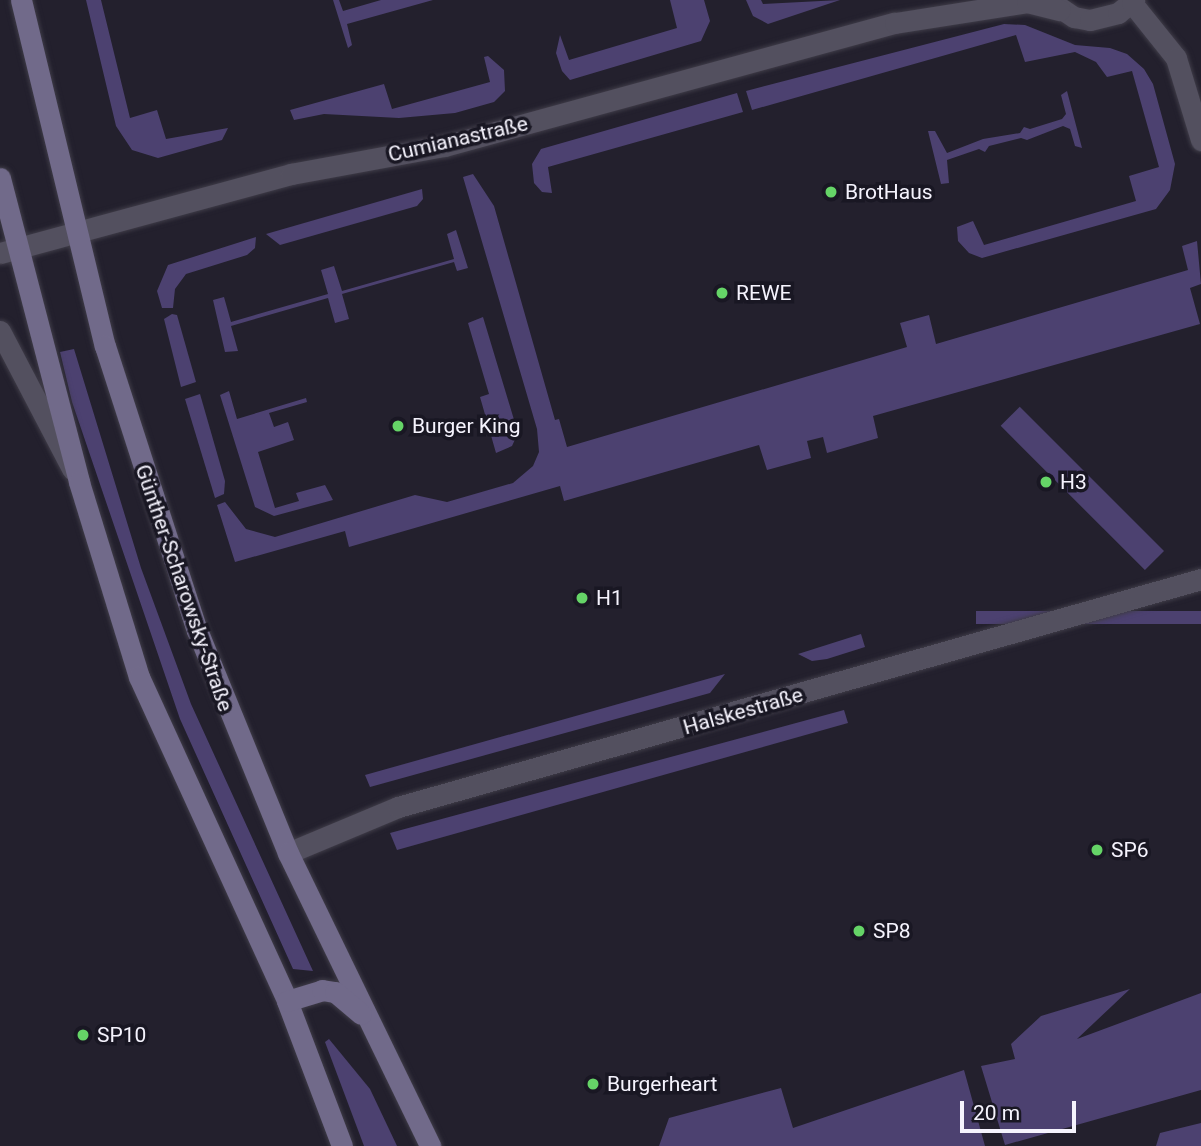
<!DOCTYPE html>
<html>
<head>
<meta charset="utf-8">
<style>
  body { margin:0 }
  #map { position:relative; width:1201px; height:1146px; overflow:hidden; background:#23202d; font-family:Roboto,sans-serif }
  div>[style] { position:absolute }
  .green>* { inset:0; background:#4c4170; transform-origin:0 0 }
  .roads { filter:drop-shadow(0 0 2px #3f3c48) drop-shadow(0 0 2px #3f3c48) }
  .street>* { height:21px; margin:-10.5px; padding:0 10.5px; transform-origin:10.5px; border-radius:10.5px; background:#53505f }
  .secondary>* { height:21px; margin:-10.5px; padding:0 10.5px; transform-origin:10.5px; border-radius:10.5px; background:#716a8a }
  .dots>* { width:19px; height:19px; translate:-50% -50%; box-sizing:border-box; border:4px solid #191723; border-radius:50% }
  span { translate:-50% -50%; white-space:nowrap; text-align:center; line-height:1.15; -webkit-text-stroke:7px #191723; paint-order:stroke }
  .street-label { font-size:21px; color:#f5f3fd }
  .poi-label { font-size:21px; color:#f5f3fd }
  .left { translate:0 -50%; text-align:left }
  .scale { position:absolute; left:960px; top:1101px; width:116px; height:32px; box-sizing:border-box; border:4px solid #f5f3fd; border-top:0; padding-left:9px; font-size:21px; line-height:24px; white-space:nowrap; color:#f5f3fd; -webkit-text-stroke:5px #191723; paint-order:stroke }
</style>
</head>
<body>
<div id="map">
  <div class="green">
    <div style="clip-path:polygon(86px 0,101px 0,130px 118px,157px 110px,166px 139px,228px 128px,222px 140px,158px 158px,132px 150px,116px 126px)"></div>
    <div style="clip-path:polygon(333px 0,339px 0,343px 11px,381px 0,433px 0,347px 24px,352px 45px,348px 48px)"></div>
    <div style="clip-path:polygon(670px 0,704px 0,710px 21px,701px 41px,570px 80px,562px 71px,556px 53px,560px 35px,569px 60px,677px 28px)"></div>
    <div style="clip-path:polygon(746px 0,761px 0,763px 4px,840px 0,768px 24px,753px 16px)"></div>
    <div style="clip-path:polygon(1004px 24px,1025px 25px,1075px 45px,1110px 48px,1127px 54px,1144px 69px,1153px 84px,1175px 164px,1170px 190px,1156px 209px,982px 258px,969px 253px,958px 241px,957px 227px,973px 221px,984px 245px,1136px 201px,1129px 176px,1159px 167px,1132px 71px,1107px 77px,1096px 62px,1075px 52px,1025px 62px,1016px 35px,752px 110px,746px 91px)"></div>
    <div style="clip-path:polygon(488px 56px,504px 70px,505px 91px,494px 102px,455px 113px,399px 118px,324px 114px,294px 120px,290px 110px,384px 84px,392px 109px,490px 82px,484px 57px)"></div>
    <div style="clip-path:polygon(1067px 91px,1082px 148px,1075px 146px,1070px 129px,1063px 126px,1027px 140px,1021px 138px,989px 146px,985px 152px,979px 149px,947px 160px,949px 183px,941px 184px,928px 131px,935px 131px,947px 153px,983px 139px,1020px 133px,1024px 127px,1030px 129px,1062px 119px,1066px 114px,1061px 95px)"></div>
    <div style="clip-path:polygon(737px 93px,743px 112px,548px 167px,552px 193px,542px 192px,534px 183px,532px 164px,541px 149px)"></div>
    <div style="clip-path:polygon(473px 174px,494px 206px,555px 420px,559px 419px,567px 447px,907px 347px,900px 323px,929px 315px,936px 344px,1188px 270px,1182px 246px,1197px 241px,1201px 284px,1190px 288px,1200px 324px,873px 416px,878px 438px,827px 453px,823px 437px,807px 441px,811px 458px,767px 470px,759px 445px,564px 501px,560px 486px,349px 547px,345px 531px,235px 562px,217px 505px,225px 502px,246px 529px,275px 537px,415px 495px,447px 502px,513px 483px,533px 466px,539px 452px,537px 429px,463px 177px)"></div>
    <div style="clip-path:polygon(422px 189px,423px 199px,417px 206px,280px 245px,266px 234px)"></div>
    <div style="clip-path:polygon(456px 230px,468px 268px,457px 271px,454px 262px,342px 294px,349px 319px,335px 323px,328px 298px,231px 326px,238px 351px,225px 352px,213px 300px,224px 297px,231px 322px,328px 294px,321px 270px,334px 266px,342px 291px,454px 259px,447px 234px)"></div>
    <div style="clip-path:polygon(256px 237px,255px 248px,247px 255px,186px 274px,175px 289px,173px 308px,162px 308px,157px 291px,168px 265px)"></div>
    <div style="clip-path:polygon(172px 314px,177px 315px,196px 382px,181px 387px,164px 319px)"></div>
    <div style="clip-path:polygon(483px 317px,518px 433px,512px 446px,496px 453px,480px 397px,489px 394px,468px 323px)"></div>
    <div style="clip-path:polygon(74px 349px,141px 568px,191px 704px,313px 971px,293px 969px,180px 719px,72px 402px,60px 352px)"></div>
    <div style="clip-path:polygon(229px 391px,237px 419px,306px 398px,307px 402px,269px 413px,274px 427px,288px 422px,294px 440px,258px 452px,275px 508px,299px 501px,296px 493px,325px 485px,333px 500px,274px 516px,255px 507px,220px 395px)"></div>
    <div style="clip-path:polygon(200px 394px,225px 481px,224px 494px,215px 498px,185px 399px)"></div>
    <div style="left:1164px;top:551px;width:27px;height:204px;rotate:135deg"></div>
    <div style="left:1201px;top:611px;width:13px;height:225px;rotate:90deg"></div>
    <div style="clip-path:polygon(861px 634px,865px 647px,827px 659px,812px 661px,798px 654px)"></div>
    <div style="clip-path:polygon(725px 674px,710px 693px,370px 787px,365px 775px)"></div>
    <div style="clip-path:polygon(844px 710px,848px 723px,397px 850px,390px 833px)"></div>
    <div style="clip-path:polygon(1130px 989px,1077px 1039px,1201px 993px,1201px 1090px,1005px 1145px,981px 1066px,1015px 1059px,1011px 1044px,1041px 1016px)"></div>
    <div style="clip-path:polygon(329px 1039px,370px 1089px,397px 1146px,364px 1146px,325px 1042px)"></div>
    <div style="clip-path:polygon(964px 1070px,985px 1146px,659px 1146px,669px 1118px,781px 1088px,793px 1128px)"></div>
    <div style="clip-path:polygon(1201px 1123px,1201px 1146px,1156px 1146px,1160px 1133px)"></div>
  </div>
  <div class="roads">
    <div class="street">
      <div style="left:1050px;top:1px;width:29px;rotate:34deg"></div>
      <div style="left:1074px;top:17px;width:16px;rotate:11deg"></div>
      <div style="left:1090px;top:20px;width:29px;rotate:-14deg"></div>
      <div style="left:1118px;top:13px;width:21px;rotate:-39deg"></div>
      <div style="left:1132px;top:3px;width:70px;rotate:51.3deg"></div>
      <div style="left:1176px;top:58px;width:86px;rotate:73deg"></div>
      <div style="left:0;top:253px;width:302px;rotate:-15.2deg"></div>
      <div style="left:291px;top:174px;width:156px;rotate:-10.4deg"></div>
      <div style="left:444px;top:146px;width:467px;rotate:-15.3deg"></div>
      <div style="left:895px;top:23px;width:134px;rotate:-9deg"></div>
      <div style="left:1027px;top:2px;width:34px;rotate:14deg"></div>
      <div style="left:0;top:331px;width:156px;rotate:62.4deg"></div>
      <div style="left:288px;top:853px;width:119px;rotate:-22.7deg"></div>
      <div style="left:398px;top:807px;width:835px;rotate:-15.85deg"></div>
    </div>
    <div class="secondary">
      <div style="left:21px;top:0;width:356px;rotate:76.4deg"></div>
      <div style="left:105px;top:346px;width:299px;rotate:72.1deg"></div>
      <div style="left:197px;top:630px;width:241px;rotate:67.8deg"></div>
      <div style="left:288px;top:853px;width:326px;rotate:64.1deg"></div>
      <div style="left:0;top:178px;width:314px;rotate:75.4deg"></div>
      <div style="left:79px;top:482px;width:204px;rotate:72.9deg"></div>
      <div style="left:139px;top:677px;width:356px;rotate:65.4deg"></div>
      <div style="left:287px;top:1001px;width:155px;rotate:69.2deg"></div>
      <div style="left:287px;top:1001px;width:37px;rotate:-17deg"></div>
      <div style="left:322px;top:990px;width:13px;rotate:9deg"></div>
      <div style="left:335px;top:992px;width:34px;rotate:40deg"></div>
    </div>
  </div>
  <div class="dots">
    <div style="left:831px;top:192px;background:#65d467"></div>
    <div style="left:722px;top:293px;background:#65d467"></div>
    <div style="left:398px;top:426px;background:#65d467"></div>
    <div style="left:1046px;top:482px;background:#65d467"></div>
    <div style="left:582px;top:598px;background:#65d467"></div>
    <div style="left:1097px;top:850px;background:#65d467"></div>
    <div style="left:859px;top:931px;background:#65d467"></div>
    <div style="left:83px;top:1035px;background:#65d467"></div>
    <div style="left:593px;top:1084px;background:#65d467"></div>
  </div>
  <div class="street-label">
    <span style="left:458px;top:139px;rotate:-13deg">Cumianastraße</span>
    <span style="left:184px;top:588px;rotate:71deg">Günther-Scharowsky-Straße</span>
    <span style="left:743px;top:711px;rotate:-16deg">Halskestraße</span>
  </div>
  <div class="poi-label">
    <span class="left" style="left:845px;top:192px">BrotHaus</span>
    <span class="left" style="left:736px;top:293px">REWE</span>
    <span class="left" style="left:412px;top:426px">Burger King</span>
    <span class="left" style="left:1060px;top:482px">H3</span>
    <span class="left" style="left:596px;top:598px">H1</span>
    <span class="left" style="left:1111px;top:850px">SP6</span>
    <span class="left" style="left:873px;top:931px">SP8</span>
    <span class="left" style="left:97px;top:1035px">SP10</span>
    <span class="left" style="left:607px;top:1084px">Burgerheart</span>
  </div>
  <div class="scale">20 m</div>
</div>
</body>
</html>
